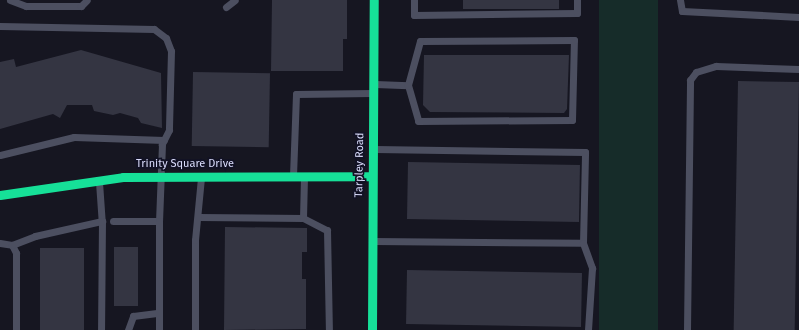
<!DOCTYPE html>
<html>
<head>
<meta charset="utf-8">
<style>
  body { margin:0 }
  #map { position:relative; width:799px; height:330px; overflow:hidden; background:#161621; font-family:"Fira Sans",sans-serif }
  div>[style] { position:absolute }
  .green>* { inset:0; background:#162c29; transform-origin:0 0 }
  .building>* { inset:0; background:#343542; transform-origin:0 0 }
  .lane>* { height:7px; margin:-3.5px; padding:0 3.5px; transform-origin:3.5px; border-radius:3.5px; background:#4c4f60 }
  .fast>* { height:9px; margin:-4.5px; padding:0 4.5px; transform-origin:4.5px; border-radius:4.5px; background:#16e098 }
  span { translate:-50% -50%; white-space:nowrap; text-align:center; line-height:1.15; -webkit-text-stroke:3.5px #121225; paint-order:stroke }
  .street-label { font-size:11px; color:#dadcfb }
</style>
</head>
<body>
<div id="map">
  <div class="green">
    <div style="left:599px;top:0;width:59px;height:330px"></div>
  </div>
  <div class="building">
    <div style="clip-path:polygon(272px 0,347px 0,347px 39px,343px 39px,343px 71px,271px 71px)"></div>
    <div style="left:463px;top:0;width:96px;height:9px"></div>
    <div style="clip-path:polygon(81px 50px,161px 73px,162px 128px,141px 123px,138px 118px,120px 113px,113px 115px,94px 111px,92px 105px,67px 105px,60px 118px,53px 114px,0 129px,0 62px,14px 59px,16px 67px)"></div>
    <div style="clip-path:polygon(424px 55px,569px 55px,567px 109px,564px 113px,430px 112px,423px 105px)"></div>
    <div style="left:193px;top:72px;width:77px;height:74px;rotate:1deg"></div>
    <div style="left:738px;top:81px;width:61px;height:249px;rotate:1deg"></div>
    <div style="left:408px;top:162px;width:172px;height:57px;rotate:1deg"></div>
    <div style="clip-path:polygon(225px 227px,307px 228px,307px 252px,302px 252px,302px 279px,306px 279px,306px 329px,224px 330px)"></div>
    <div style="left:114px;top:247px;width:24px;height:59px"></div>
    <div style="left:40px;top:248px;width:44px;height:82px"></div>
    <div style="left:407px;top:270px;width:175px;height:54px;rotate:1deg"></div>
  </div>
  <div class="lane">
    <div style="left:10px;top:0;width:17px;rotate:21deg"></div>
    <div style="left:26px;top:6px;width:55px"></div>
    <div style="left:81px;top:6px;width:8px;rotate:-45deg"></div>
    <div style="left:414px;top:0;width:15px;rotate:90deg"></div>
    <div style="left:414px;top:15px;width:163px;rotate:-0.7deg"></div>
    <div style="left:577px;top:13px;width:13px;rotate:-90deg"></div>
    <div style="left:680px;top:0;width:11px;rotate:80deg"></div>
    <div style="left:682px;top:11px;width:117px;rotate:2.9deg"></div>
    <div style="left:226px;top:7px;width:11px;rotate:-38deg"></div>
    <div style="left:0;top:26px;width:154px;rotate:1.1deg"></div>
    <div style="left:154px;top:29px;width:15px;rotate:37deg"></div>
    <div style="left:166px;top:38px;width:14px;rotate:69deg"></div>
    <div style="left:171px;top:51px;width:79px;rotate:91.5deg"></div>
    <div style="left:169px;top:130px;width:16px;rotate:117deg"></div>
    <div style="left:162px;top:144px;width:77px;rotate:92.2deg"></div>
    <div style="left:159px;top:221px;width:46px;rotate:180deg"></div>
    <div style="left:375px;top:84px;width:33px;rotate:2deg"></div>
    <div style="left:408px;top:85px;width:37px;rotate:74deg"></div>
    <div style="left:418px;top:121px;width:154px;rotate:-0.4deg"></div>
    <div style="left:572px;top:120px;width:80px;rotate:-88.6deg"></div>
    <div style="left:574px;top:40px;width:154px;rotate:179.6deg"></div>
    <div style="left:420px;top:41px;width:46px;rotate:105.3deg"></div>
    <div style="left:0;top:155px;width:76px;rotate:-13.7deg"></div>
    <div style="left:74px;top:137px;width:90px;rotate:1.9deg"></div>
    <div style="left:293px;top:176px;width:82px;rotate:-87.9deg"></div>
    <div style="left:296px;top:94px;width:76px;rotate:-0.8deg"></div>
    <div style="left:99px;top:182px;width:39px;rotate:86deg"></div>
    <div style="left:102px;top:221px;width:109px;rotate:90.5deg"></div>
    <div style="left:198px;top:217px;width:105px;rotate:0.5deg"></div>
    <div style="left:303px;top:218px;width:27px;rotate:27deg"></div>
    <div style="left:327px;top:230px;width:100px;rotate:88.9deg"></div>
    <div style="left:303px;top:218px;width:41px;rotate:-88.6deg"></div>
    <div style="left:373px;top:241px;width:210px;rotate:0.5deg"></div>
    <div style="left:583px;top:243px;width:91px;rotate:-88.7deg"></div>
    <div style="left:585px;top:152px;width:210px;rotate:-179.2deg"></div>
    <div style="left:0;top:243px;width:12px;rotate:9deg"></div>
    <div style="left:12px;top:245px;width:9px;rotate:63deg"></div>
    <div style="left:16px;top:253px;width:77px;rotate:90deg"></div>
    <div style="left:583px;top:243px;width:27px;rotate:70deg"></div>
    <div style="left:592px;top:268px;width:62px;rotate:93.7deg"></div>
    <div style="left:12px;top:245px;width:25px;rotate:-21deg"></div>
    <div style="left:35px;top:236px;width:69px;rotate:-12.6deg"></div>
    <div style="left:128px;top:330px;width:15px;rotate:-70deg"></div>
    <div style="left:133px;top:316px;width:26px;rotate:-7deg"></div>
    <div style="left:159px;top:330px;width:109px;rotate:-90deg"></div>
    <div style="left:195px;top:330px;width:90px;rotate:-90deg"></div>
    <div style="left:195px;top:240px;width:62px;rotate:-84.5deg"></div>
    <div style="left:687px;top:330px;width:250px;rotate:-89.3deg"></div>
    <div style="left:690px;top:80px;width:10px;rotate:-53deg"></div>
    <div style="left:696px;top:72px;width:21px;rotate:-17deg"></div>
    <div style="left:716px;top:66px;width:83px;rotate:2.1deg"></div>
  </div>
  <div class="fast">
    <div style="left:0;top:195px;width:124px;rotate:-8.3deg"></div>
    <div style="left:123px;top:177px;width:249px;rotate:-0.2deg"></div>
    <div style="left:372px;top:330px;width:330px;rotate:-89.7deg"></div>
  </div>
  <div class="street-label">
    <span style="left:185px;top:164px">Trinity Square Drive</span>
    <span style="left:360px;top:165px;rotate:-89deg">Tarpley Road</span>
  </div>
</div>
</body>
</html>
